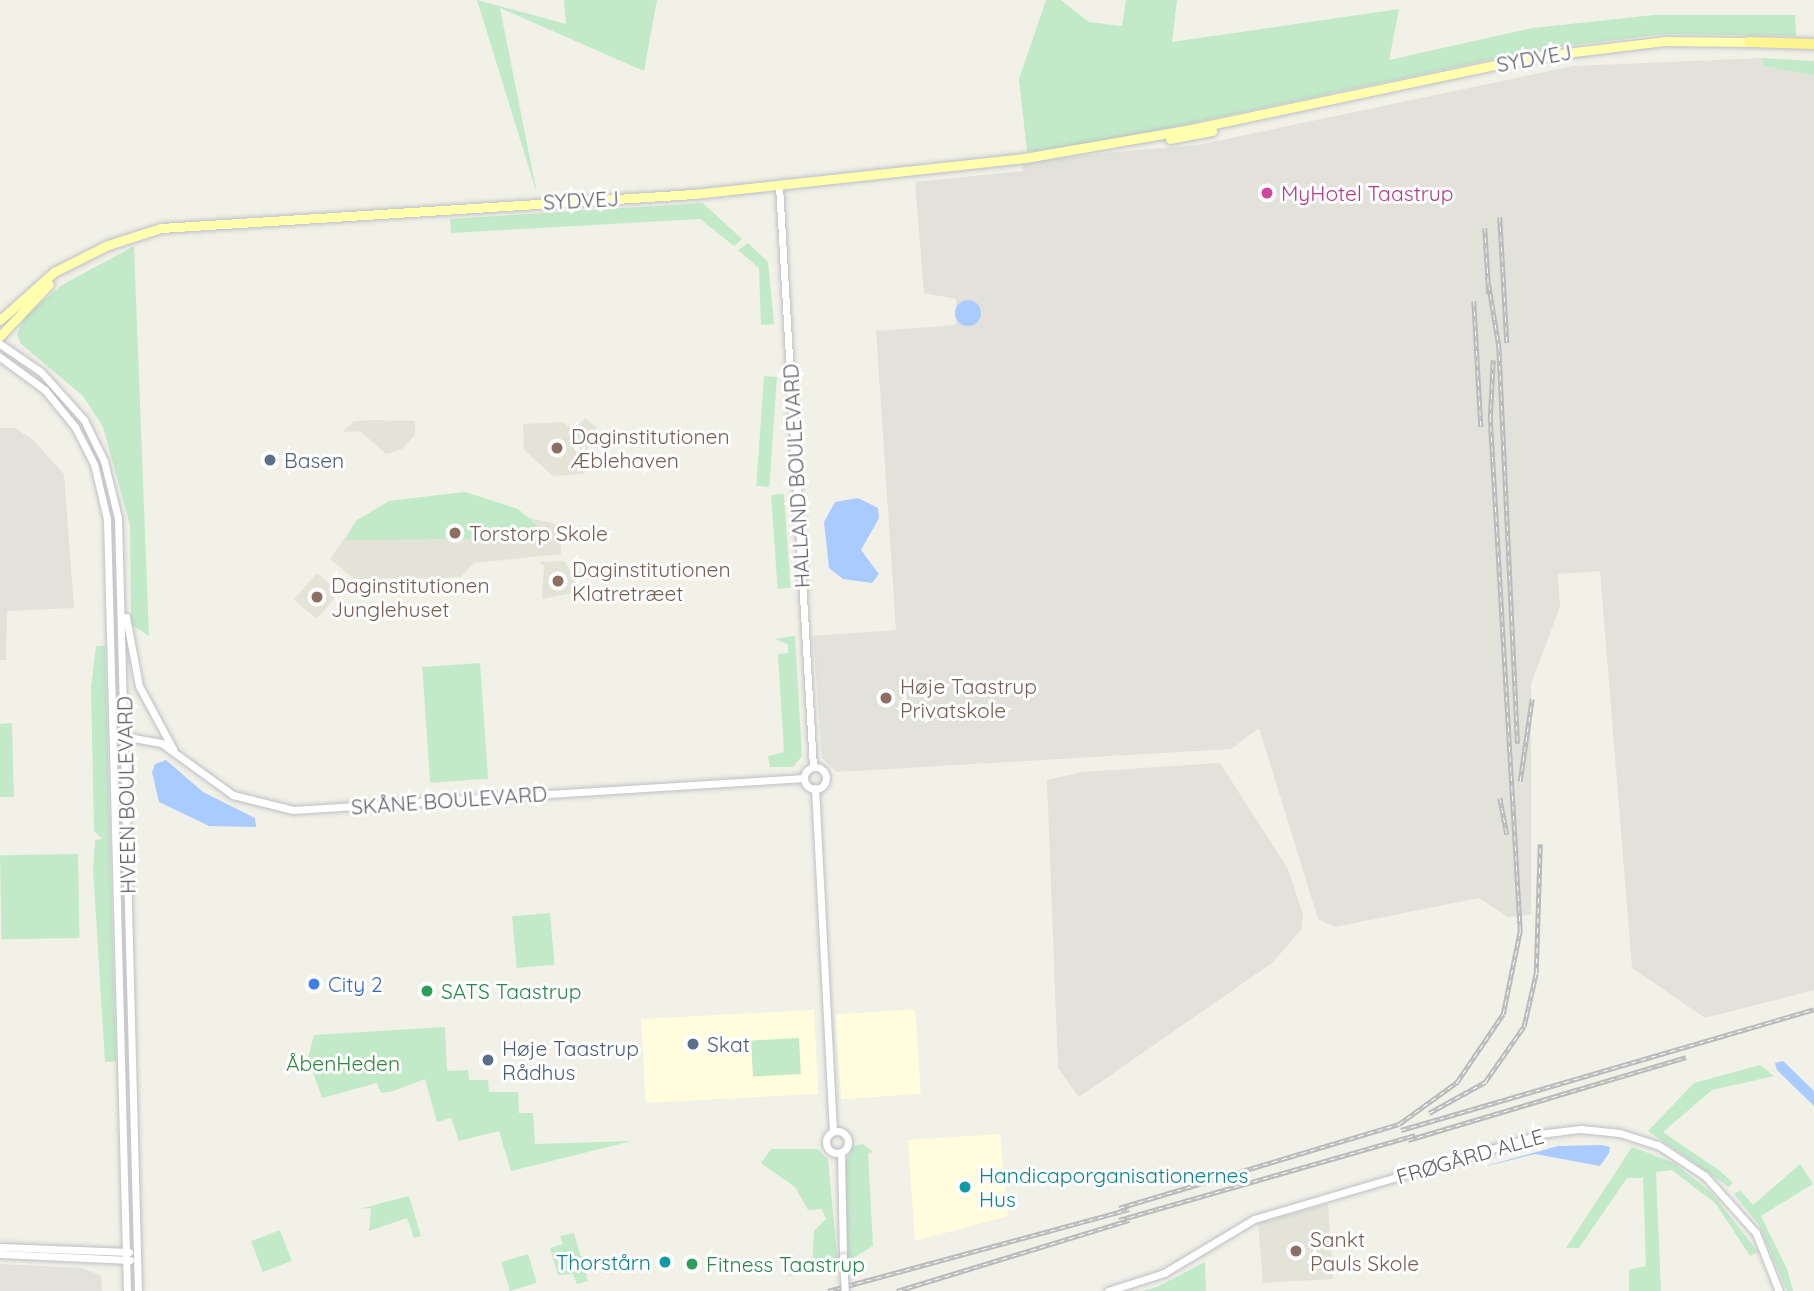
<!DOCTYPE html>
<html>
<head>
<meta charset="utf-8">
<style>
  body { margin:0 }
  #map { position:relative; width:1814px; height:1291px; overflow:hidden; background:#f1f1e7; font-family:Quicksand,sans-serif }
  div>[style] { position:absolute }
  .commercial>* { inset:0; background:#fffdde; transform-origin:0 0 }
  .industrial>* { inset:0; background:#e2e2db }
  .education>* { inset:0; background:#e3e3d7; transform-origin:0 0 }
  .green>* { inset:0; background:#c2eac8; transform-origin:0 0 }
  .water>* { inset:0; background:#a9cbff }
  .round { border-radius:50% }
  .roads { filter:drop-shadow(0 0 2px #bebfc6) drop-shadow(0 0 2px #bebfc6) }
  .minor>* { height:7px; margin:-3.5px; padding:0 3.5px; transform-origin:3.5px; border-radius:3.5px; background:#fff }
  .minor>.ring { margin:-3.5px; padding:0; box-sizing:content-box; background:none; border:7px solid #fff; border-radius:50% }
  .major>* { height:9px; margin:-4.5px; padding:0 4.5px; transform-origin:4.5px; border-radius:4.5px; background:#ffffae }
  .highway>* { height:10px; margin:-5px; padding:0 5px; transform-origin:5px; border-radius:5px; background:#fff590 }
  .rail>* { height:4.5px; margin-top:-2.25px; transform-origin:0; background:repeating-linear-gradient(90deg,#fff 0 5px,#b9babb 0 10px); box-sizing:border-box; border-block:2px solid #b9babb }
  .bridges { filter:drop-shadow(0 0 2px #bebfc6) drop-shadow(0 0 2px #bebfc6) }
  .minor-bridge>* { height:7px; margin:-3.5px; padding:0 3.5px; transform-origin:3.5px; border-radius:3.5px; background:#fff }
  .dots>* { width:19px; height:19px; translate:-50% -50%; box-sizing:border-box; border:4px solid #fff; border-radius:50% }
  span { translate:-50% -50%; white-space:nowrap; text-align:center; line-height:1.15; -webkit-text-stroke:6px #fff; paint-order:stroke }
  .street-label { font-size:21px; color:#5e6168 }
  .hotel-label { font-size:21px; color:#b23c85 }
  .left { translate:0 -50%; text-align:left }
  .education-label { font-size:21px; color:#785e54 }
  .service-label { font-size:21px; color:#4e5e75 }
  .shop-label { font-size:21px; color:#366cbe }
  .leisure-label { font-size:21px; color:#27864d }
  .park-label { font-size:21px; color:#2f8641 }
  .culture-label { font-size:21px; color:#0d838f }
  .right { translate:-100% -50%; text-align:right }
</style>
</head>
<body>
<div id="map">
  <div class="commercial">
    <div style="left:915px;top:1009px;width:85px;height:80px;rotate:86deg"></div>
    <div style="left:814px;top:1010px;width:84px;height:173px;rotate:87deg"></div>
    <div style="clip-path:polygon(1000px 1134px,1008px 1216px,915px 1241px,908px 1140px)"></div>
  </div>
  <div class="industrial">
    <div style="clip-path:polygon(1762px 58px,1763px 66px,1814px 75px,1814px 990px,1705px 1018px,1632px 968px,1600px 571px,1558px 574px,1560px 607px,1531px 684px,1531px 915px,1508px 917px,1479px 898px,1335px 927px,1318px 919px,1259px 728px,1231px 749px,837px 772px,822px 758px,813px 636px,896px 630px,876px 331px,956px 325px,956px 299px,924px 293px,915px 182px,1023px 171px,1022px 164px,1094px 154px,1198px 145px,1573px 66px)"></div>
    <div style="clip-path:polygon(0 428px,15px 428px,32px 439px,64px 474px,74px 608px,7px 611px,6px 660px,0 660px)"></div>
    <div style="clip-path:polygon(1220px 763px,1288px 869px,1303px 915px,1301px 930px,1272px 963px,1079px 1097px,1058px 1068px,1047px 780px,1083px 772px)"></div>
    <div style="clip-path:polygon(0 1264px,80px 1268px,101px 1275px,102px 1291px,0 1291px)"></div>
  </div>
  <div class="education">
    <div style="clip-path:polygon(585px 418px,597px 428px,586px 441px,591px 466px,583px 474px,553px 476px,524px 450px,523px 424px,563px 422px,574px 431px)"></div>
    <div style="clip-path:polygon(375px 420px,415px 421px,415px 435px,402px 449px,386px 454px,360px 431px,343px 432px,354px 421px)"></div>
    <div style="clip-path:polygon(465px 492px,518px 509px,522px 516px,560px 525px,561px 554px,474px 563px,461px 577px,445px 578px,354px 579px,330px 559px,356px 521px,390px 501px)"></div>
    <div style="clip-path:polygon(564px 561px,582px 591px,542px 599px,544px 566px,539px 562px)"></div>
    <div style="left:317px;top:573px;width:30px;height:35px;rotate:41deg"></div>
    <div style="clip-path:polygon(1328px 1204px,1333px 1279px,1263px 1283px,1258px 1223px)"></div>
  </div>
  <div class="green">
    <div style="clip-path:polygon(477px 0,566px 24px,564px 0,657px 0,644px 71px,500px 8px,537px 194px)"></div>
    <div style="clip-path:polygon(1046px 0,1061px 0,1089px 22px,1122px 26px,1126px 0,1177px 0,1172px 42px,1399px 9px,1389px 60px,1533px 28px,1654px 15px,1795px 15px,1796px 36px,1664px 34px,1535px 50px,1127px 137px,1027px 152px,1019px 79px)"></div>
    <div style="clip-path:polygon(1762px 58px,1814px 61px,1814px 75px,1763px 66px)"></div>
    <div style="clip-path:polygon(703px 203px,742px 239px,734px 246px,700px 219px,451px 233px,450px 219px)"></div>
    <div style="clip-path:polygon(748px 243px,768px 262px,774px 324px,761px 325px,759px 268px,738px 250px)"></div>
    <div style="clip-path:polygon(134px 246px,149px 636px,131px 624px,130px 525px,103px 427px,83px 396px,21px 344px,17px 334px,26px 315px,62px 285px)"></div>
    <div style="left:764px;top:376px;width:13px;height:110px;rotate:4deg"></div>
    <div style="clip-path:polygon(465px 492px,518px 509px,537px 525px,525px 538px,346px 540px,356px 521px,389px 501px)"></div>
    <div style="left:784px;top:494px;width:94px;height:13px;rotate:86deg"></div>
    <div style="clip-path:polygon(795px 636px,802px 756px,793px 767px,770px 767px,768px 756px,784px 752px,778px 654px,788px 653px,788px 644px,775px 639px)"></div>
    <div style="clip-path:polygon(96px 646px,105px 646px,116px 1061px,105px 1062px,93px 869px,95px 840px,102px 839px,94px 831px,91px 688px)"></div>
    <div style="left:480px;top:663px;width:116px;height:58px;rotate:86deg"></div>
    <div style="clip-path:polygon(12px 723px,14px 797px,0 797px,0 724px)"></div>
    <div style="left:78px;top:854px;width:84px;height:78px;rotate:89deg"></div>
    <div style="left:550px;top:913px;width:52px;height:38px;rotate:85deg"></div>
    <div style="clip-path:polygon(445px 1027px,447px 1071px,468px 1070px,469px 1080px,488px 1080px,489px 1092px,518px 1092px,519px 1113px,533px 1113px,535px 1144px,632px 1141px,511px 1171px,499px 1131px,459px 1141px,451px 1118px,437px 1122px,425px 1079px,390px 1092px,381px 1093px,377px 1083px,322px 1098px,308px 1058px,314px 1035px)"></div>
    <div style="left:799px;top:1038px;width:36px;height:48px;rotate:87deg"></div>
    <div style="clip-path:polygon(1760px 1065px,1774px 1076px,1712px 1090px,1663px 1132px,1720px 1171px,1733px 1183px,1729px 1187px,1648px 1131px,1694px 1083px)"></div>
    <div style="clip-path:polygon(863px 1144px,873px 1152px,868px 1153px,873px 1246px,848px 1261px,842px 1169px,853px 1146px)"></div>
    <div style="clip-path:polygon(1632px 1147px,1674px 1163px,1711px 1192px,1758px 1252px,1750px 1256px,1716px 1204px,1672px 1170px,1656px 1172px,1661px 1291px,1629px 1291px,1629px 1270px,1646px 1266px,1643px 1178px,1627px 1178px,1579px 1248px,1566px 1248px)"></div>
    <div style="clip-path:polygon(771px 1149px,817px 1149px,828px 1159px,838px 1265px,784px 1277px,812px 1267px,814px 1231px,826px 1219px,822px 1209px,808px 1210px,795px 1187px,761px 1163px)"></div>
    <div style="clip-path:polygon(1800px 1164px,1813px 1184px,1761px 1216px,1787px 1269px,1793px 1291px,1787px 1291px,1759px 1225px,1734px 1194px,1740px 1190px,1753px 1205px)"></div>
    <div style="clip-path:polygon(409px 1196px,421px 1236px,414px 1238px,407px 1218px,369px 1231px,371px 1208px,359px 1209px)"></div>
    <div style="left:280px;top:1230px;width:33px;height:31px;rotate:69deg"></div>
    <div style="clip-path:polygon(574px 1233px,588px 1281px,577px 1284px,573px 1274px,558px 1275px,550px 1248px,563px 1244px,560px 1236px)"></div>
    <div style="left:528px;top:1254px;width:30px;height:28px;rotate:73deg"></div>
    <div style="clip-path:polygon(1205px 1262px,1206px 1291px,1142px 1291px,1157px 1287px)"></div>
  </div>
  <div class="water">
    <div class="round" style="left:955px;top:300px;width:26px;height:26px"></div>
    <div style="clip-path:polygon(858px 498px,878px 508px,879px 518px,861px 550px,879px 574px,872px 583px,843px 579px,829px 568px,824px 522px,835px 502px)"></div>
    <div style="clip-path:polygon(166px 760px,203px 792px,255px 818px,256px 827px,209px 826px,159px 802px,152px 772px,155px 764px)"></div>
    <div style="clip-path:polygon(1783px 1061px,1814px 1091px,1814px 1106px,1777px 1070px,1775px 1063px)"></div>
    <div style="clip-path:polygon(1558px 1146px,1602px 1145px,1610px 1147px,1609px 1153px,1600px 1166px,1535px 1154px,1475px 1169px)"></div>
  </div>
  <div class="roads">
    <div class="minor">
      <div style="left:779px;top:186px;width:582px;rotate:86.65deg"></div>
      <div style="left:0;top:344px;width:50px;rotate:34.3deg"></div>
      <div style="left:41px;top:372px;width:64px;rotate:48.1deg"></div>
      <div style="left:84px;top:420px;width:46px;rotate:64deg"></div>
      <div style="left:104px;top:461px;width:59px;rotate:76.2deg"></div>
      <div style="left:118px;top:518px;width:773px;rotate:88.52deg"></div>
      <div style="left:0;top:357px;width:56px;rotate:36.3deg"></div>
      <div style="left:45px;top:390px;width:48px;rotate:51deg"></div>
      <div style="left:75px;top:427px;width:42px;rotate:62.8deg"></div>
      <div style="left:94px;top:464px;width:57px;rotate:76.7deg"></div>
      <div style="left:107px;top:519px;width:772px;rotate:88.52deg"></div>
      <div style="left:126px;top:617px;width:70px;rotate:79.3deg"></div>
      <div style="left:139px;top:686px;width:72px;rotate:61.6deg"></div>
      <div style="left:122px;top:736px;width:40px;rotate:10deg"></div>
      <div style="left:161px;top:743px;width:89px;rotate:35.8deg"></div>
      <div style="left:233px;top:795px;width:62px;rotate:14deg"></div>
      <div style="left:293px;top:810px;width:512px;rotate:-3.58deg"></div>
      <div class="ring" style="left:804px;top:767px;width:15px;height:15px"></div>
      <div style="left:815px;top:788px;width:343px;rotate:87deg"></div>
      <div class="ring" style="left:826px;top:1131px;width:15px;height:15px"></div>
      <div style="left:841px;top:1152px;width:105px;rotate:88.9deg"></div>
      <div style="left:0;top:1247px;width:129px;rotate:2.2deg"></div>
      <div style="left:0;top:1254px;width:130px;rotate:2.6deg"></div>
      <div style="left:1108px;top:1291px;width:59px;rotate:-17.8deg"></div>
      <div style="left:1164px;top:1273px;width:105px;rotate:-31deg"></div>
      <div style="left:1254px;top:1219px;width:305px;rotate:-16.4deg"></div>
      <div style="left:1547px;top:1133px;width:34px;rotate:-7deg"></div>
      <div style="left:1581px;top:1129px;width:39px;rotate:6deg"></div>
      <div style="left:1620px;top:1133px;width:40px;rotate:18deg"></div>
      <div style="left:1658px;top:1145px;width:56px;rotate:33.4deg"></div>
      <div style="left:1705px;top:1176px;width:76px;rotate:48.2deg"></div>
      <div style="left:1756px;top:1233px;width:62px;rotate:68.4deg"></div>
    </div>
    <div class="major">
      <div style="left:1170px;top:139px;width:43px;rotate:-10.8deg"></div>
      <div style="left:0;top:320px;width:72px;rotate:-41.6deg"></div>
      <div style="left:54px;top:272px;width:60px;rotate:-26.6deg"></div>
      <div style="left:108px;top:245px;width:56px;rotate:-17.8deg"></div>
      <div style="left:161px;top:228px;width:534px;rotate:-3.65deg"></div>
      <div style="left:694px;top:194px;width:333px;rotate:-6.2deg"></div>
      <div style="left:1025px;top:158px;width:163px;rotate:-9.9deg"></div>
      <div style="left:1186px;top:130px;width:355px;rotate:-11.9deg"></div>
      <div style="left:1533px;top:57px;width:134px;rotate:-6.9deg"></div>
      <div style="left:1666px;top:41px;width:83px;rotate:0.7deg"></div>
      <div style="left:0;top:336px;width:71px;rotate:-46.7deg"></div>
    </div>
    <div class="highway">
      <div style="left:1749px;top:42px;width:65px;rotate:1.8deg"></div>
    </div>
  </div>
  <div class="rail">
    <div style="left:1500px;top:217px;width:126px;rotate:86.8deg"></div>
    <div style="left:1485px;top:228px;width:66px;rotate:86.5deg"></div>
    <div style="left:1489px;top:285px;width:62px;rotate:80.7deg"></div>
    <div style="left:1499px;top:346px;width:398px;rotate:87.3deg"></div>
    <div style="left:1474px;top:301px;width:126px;rotate:86.8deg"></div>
    <div style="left:1520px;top:781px;width:83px;rotate:-81.7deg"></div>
    <div style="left:1500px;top:798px;width:37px;rotate:79deg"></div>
    <div style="left:1429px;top:1113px;width:64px;rotate:-29deg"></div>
    <div style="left:1485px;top:1082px;width:68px;rotate:-55.1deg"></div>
    <div style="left:1524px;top:1026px;width:54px;rotate:-77.2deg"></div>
    <div style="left:1536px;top:973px;width:129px;rotate:-88.2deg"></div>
    <div style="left:1401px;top:1130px;width:430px;rotate:-16.3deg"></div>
    <div style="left:1408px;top:1140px;width:290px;rotate:-16.6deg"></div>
    <div style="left:1119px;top:1208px;width:292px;rotate:-16.7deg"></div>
    <div style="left:1399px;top:1124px;width:72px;rotate:-35.9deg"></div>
    <div style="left:1457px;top:1082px;width:82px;rotate:-55.9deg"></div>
    <div style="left:1503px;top:1014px;width:85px;rotate:-78.4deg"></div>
    <div style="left:1520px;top:931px;width:513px;rotate:-93.35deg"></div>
    <div style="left:1490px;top:419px;width:59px;rotate:-87.1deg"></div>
    <div style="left:1119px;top:1220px;width:308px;rotate:-16deg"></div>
    <div style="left:828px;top:1291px;width:312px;rotate:-15.2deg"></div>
    <div style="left:897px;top:1291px;width:243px;rotate:-17deg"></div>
  </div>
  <div class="bridges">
    <div class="minor-bridge">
      <div style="left:843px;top:1257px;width:34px;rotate:87deg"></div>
    </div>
  </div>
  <div class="dots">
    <div style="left:1267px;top:193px;background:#d1479c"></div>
    <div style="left:557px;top:448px;background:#8d6e63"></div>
    <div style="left:270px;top:460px;background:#5c6f8a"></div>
    <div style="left:455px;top:533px;background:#8d6e63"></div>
    <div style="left:558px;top:581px;background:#8d6e63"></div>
    <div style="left:317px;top:597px;background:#8d6e63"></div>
    <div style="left:886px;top:698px;background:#8d6e63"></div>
    <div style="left:314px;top:984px;background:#3f7fe0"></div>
    <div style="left:427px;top:991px;background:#2e9e5b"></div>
    <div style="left:693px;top:1044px;background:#5c6f8a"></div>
    <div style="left:488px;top:1060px;background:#5c6f8a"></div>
    <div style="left:965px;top:1187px;background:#0f9aa8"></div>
    <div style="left:1296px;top:1251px;background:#8d6e63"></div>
    <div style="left:665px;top:1262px;background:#0f9aa8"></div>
    <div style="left:692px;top:1264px;background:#2e9e5b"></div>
  </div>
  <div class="street-label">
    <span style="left:1534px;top:58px;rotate:-10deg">SYDVEJ</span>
    <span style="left:581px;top:200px;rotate:-3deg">SYDVEJ</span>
    <span style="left:796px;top:476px;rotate:-93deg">HALLAND BOULEVARD</span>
    <span style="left:126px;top:795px;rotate:-91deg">HVEEN BOULEVARD</span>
    <span style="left:449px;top:800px;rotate:-4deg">SKÅNE BOULEVARD</span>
    <span style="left:1470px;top:1156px;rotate:-16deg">FRØGÅRD ALLE</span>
  </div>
  <div class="hotel-label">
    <span class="left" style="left:1281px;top:193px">MyHotel Taastrup</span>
  </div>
  <div class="education-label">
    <span class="left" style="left:571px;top:448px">Daginstitutionen<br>Æblehaven</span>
    <span class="left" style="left:469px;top:533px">Torstorp Skole</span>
    <span class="left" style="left:572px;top:581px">Daginstitutionen<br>Klatretræet</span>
    <span class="left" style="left:331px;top:597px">Daginstitutionen<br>Junglehuset</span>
    <span class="left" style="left:900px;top:698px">Høje Taastrup<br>Privatskole</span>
    <span class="left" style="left:1310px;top:1251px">Sankt<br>Pauls Skole</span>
  </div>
  <div class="service-label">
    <span class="left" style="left:284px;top:460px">Basen</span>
    <span class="left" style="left:707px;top:1044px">Skat</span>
    <span class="left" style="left:502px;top:1060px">Høje Taastrup<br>Rådhus</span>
  </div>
  <div class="shop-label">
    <span class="left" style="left:328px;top:984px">City 2</span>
  </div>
  <div class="leisure-label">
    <span class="left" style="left:441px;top:991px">SATS Taastrup</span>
    <span class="left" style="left:706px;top:1264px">Fitness Taastrup</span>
  </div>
  <div class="park-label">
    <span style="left:343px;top:1063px">ÅbenHeden</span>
  </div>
  <div class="culture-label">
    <span class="left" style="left:979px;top:1187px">Handicaporganisationernes<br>Hus</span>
    <span class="right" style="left:651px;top:1262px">Thorstårn</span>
  </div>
</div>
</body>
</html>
